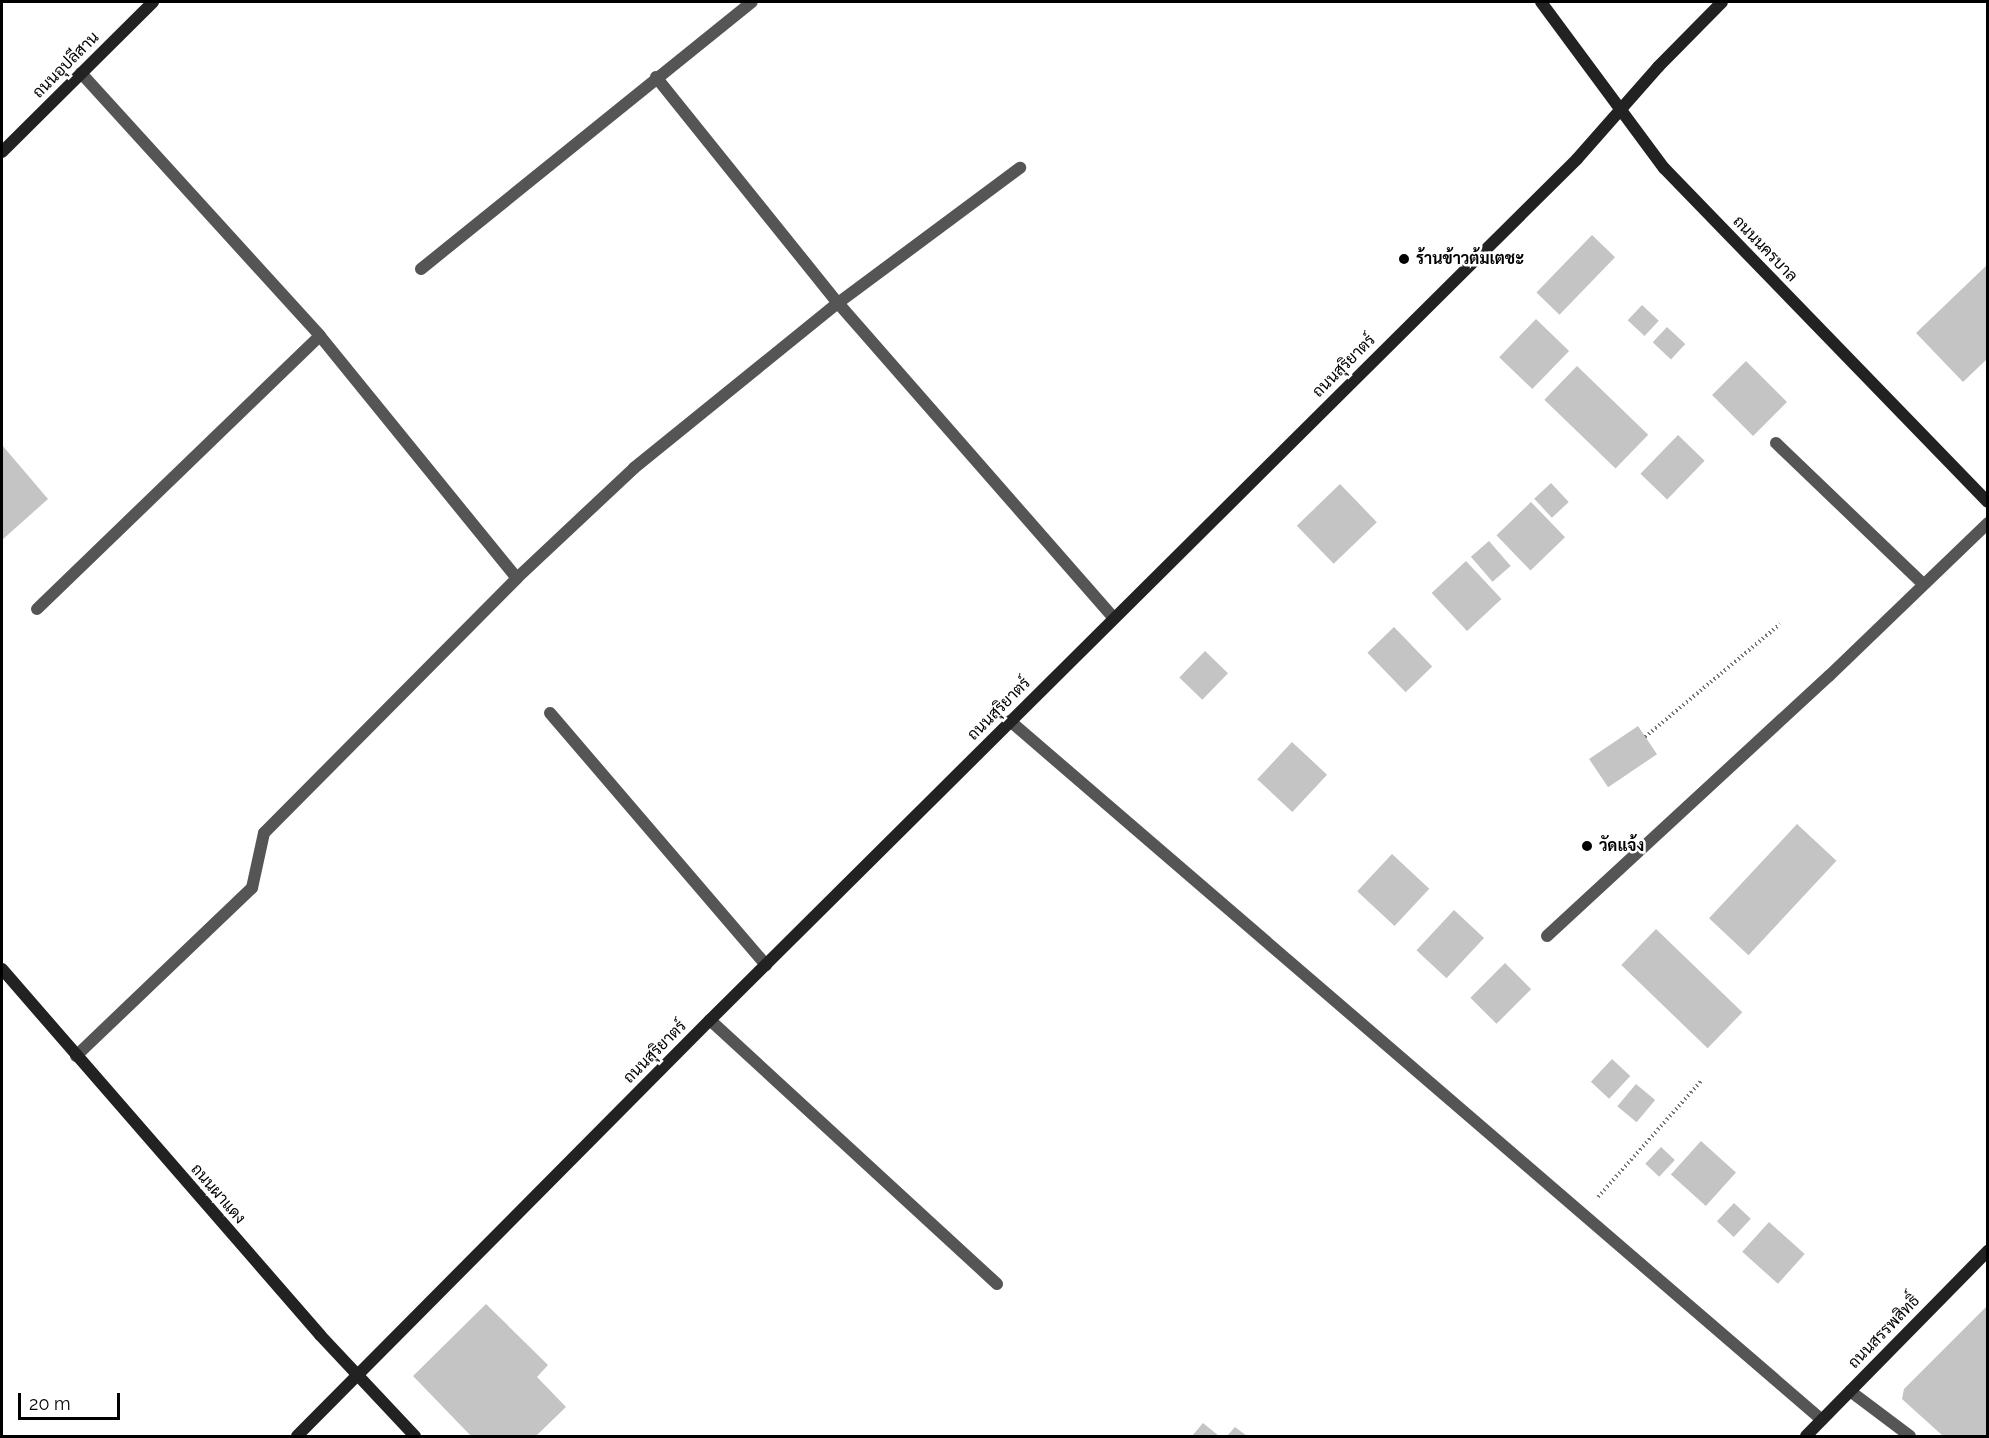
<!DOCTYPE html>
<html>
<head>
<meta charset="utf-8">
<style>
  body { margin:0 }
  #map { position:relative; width:1989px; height:1438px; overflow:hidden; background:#fff; font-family:Raleway,Sarabun,sans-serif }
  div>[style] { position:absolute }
  .building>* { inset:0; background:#c4c4c4; transform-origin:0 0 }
  .path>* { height:4px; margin-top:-2px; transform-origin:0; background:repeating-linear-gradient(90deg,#777 0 1.5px,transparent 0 4.5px) }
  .lane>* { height:12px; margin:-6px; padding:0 6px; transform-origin:6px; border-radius:6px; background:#555 }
  .street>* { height:12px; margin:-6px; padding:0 6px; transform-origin:6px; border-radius:6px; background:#555 }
  .secondary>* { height:12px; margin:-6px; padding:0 6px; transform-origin:6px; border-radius:6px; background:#222 }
  .dots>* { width:16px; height:16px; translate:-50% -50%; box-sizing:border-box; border:3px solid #fff; border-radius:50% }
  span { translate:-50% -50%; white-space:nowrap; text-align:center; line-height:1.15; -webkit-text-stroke:5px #fff; paint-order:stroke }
  .street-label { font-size:16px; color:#000 }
  .poi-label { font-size:16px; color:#000; font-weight:700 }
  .left { translate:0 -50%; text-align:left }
  .frame { position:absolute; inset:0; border:3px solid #000; pointer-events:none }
  .scale { position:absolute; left:18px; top:1393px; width:102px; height:27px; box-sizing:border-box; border:3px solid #000; border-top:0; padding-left:8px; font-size:18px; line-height:21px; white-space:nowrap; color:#000; -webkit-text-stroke:4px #fff; paint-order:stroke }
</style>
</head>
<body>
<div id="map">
  <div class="building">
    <div style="left:1592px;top:235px;width:32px;height:80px;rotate:44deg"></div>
    <div style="clip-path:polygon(1988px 264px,1988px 358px,1963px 382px,1916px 333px)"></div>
    <div style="left:1642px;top:305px;width:23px;height:21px;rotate:43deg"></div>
    <div style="left:1536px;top:319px;width:46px;height:53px;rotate:44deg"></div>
    <div style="left:1667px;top:327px;width:25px;height:21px;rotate:43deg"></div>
    <div style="left:1746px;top:361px;width:58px;height:48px;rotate:45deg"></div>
    <div style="left:1577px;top:366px;width:99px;height:47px;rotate:44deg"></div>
    <div style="left:1678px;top:435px;width:37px;height:54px;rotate:44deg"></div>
    <div style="clip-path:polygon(2px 445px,48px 499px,2px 540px)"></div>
    <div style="left:1551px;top:483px;width:26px;height:23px;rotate:47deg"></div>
    <div style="left:1340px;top:484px;width:53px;height:60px;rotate:46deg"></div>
    <div style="left:1531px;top:502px;width:49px;height:48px;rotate:46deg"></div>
    <div style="left:1489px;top:541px;width:33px;height:24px;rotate:49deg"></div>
    <div style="left:1466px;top:561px;width:52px;height:47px;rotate:47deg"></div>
    <div style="left:1394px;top:627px;width:55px;height:37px;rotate:46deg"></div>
    <div style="left:1205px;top:651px;width:32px;height:37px;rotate:44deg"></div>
    <div style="left:1638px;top:726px;width:34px;height:59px;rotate:56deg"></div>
    <div style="left:1292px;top:742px;width:48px;height:51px;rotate:43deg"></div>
    <div style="left:1797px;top:824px;width:54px;height:129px;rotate:43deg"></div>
    <div style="left:1392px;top:854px;width:51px;height:51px;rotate:43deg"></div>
    <div style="left:1454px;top:910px;width:41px;height:55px;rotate:43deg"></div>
    <div style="left:1656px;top:929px;width:120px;height:50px;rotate:44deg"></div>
    <div style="left:1505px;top:963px;width:37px;height:49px;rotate:45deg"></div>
    <div style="left:1612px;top:1059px;width:25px;height:31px;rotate:43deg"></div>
    <div style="left:1636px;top:1084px;width:25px;height:29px;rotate:40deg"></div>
    <div style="left:1701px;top:1141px;width:47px;height:45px;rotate:42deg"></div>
    <div style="left:1661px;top:1147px;width:19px;height:23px;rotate:43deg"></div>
    <div style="left:1734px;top:1203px;width:23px;height:25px;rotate:43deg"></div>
    <div style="left:1769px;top:1222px;width:48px;height:40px;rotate:42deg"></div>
    <div style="clip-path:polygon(486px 1304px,548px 1365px,537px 1377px,566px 1407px,536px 1436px,471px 1436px,413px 1376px)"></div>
    <div style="clip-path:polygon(1988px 1305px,1988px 1436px,1943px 1436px,1902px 1399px,1904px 1389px)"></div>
    <div style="clip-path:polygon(1203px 1423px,1219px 1436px,1192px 1436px)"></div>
    <div style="clip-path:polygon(1235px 1427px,1247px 1436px,1227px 1436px)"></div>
  </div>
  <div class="path">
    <div style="left:1645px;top:737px;width:176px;rotate:-39.9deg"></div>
    <div style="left:1598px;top:1197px;width:155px;rotate:-48.4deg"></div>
  </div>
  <div class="lane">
    <div style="left:1776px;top:443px;width:204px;rotate:43.8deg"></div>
    <div style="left:1547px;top:936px;width:384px;rotate:-42.7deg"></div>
    <div style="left:1829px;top:676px;width:221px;rotate:-43.9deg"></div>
  </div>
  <div class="street">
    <div style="left:81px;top:73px;width:355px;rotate:47.7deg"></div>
    <div style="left:320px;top:336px;width:312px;rotate:50.9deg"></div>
    <div style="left:656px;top:77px;width:290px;rotate:51.2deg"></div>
    <div style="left:838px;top:303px;width:419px;rotate:48.8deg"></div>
    <div style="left:421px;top:269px;width:425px;rotate:-38.9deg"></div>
    <div style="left:37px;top:609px;width:393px;rotate:-44deg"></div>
    <div style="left:550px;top:713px;width:332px;rotate:49.4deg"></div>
    <div style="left:1010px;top:721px;width:1071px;rotate:40.72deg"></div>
    <div style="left:710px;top:1020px;width:390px;rotate:42.6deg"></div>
    <div style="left:76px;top:1056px;width:243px;rotate:-43.7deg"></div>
    <div style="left:252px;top:888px;width:56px;rotate:-77.7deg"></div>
    <div style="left:264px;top:833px;width:359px;rotate:-45.2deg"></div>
    <div style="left:517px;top:578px;width:161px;rotate:-43.2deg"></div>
    <div style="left:634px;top:468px;width:262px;rotate:-39deg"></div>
    <div style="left:838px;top:303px;width:227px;rotate:-36.6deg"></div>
    <div style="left:1850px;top:1391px;width:75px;rotate:36.9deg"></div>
  </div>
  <div class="secondary">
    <div style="left:1541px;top:2px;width:207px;rotate:53.5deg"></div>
    <div style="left:1664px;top:168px;width:465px;rotate:45.9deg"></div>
    <div style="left:2px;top:152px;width:213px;rotate:-44.8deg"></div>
    <div style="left:2px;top:969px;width:485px;rotate:49deg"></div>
    <div style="left:320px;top:1335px;width:139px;rotate:46.8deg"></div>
    <div style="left:297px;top:1436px;width:586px;rotate:-45.21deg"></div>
    <div style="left:710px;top:1020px;width:1222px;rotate:-44.8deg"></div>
    <div style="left:1577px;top:159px;width:123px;rotate:-48.6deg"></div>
    <div style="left:1658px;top:67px;width:91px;rotate:-45.4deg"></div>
    <div style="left:1806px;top:1436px;width:260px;rotate:-45.5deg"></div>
  </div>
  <div class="dots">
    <div style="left:1404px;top:259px;background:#000"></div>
    <div style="left:1587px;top:846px;background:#000"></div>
  </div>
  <div class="street-label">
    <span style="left:66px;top:65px;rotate:-45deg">ถนนอุปลีสาน</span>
    <span style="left:1765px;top:249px;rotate:46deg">ถนนนครบาล</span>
    <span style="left:1344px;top:366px;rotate:-45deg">ถนนสุริยาตร์</span>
    <span style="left:999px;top:709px;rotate:-45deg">ถนนสุริยาตร์</span>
    <span style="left:655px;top:1052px;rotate:-45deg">ถนนสุริยาตร์</span>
    <span style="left:218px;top:1194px;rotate:49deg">ถนนผาแดง</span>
    <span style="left:1884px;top:1332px;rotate:-46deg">ถนนสรรพสิทธิ์</span>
  </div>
  <div class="poi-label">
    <span class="left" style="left:1416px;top:259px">ร้านข้าวต้มเตชะ</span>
    <span class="left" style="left:1599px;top:846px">วัดแจ้ง</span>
  </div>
  <div class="frame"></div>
  <div class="scale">20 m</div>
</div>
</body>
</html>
